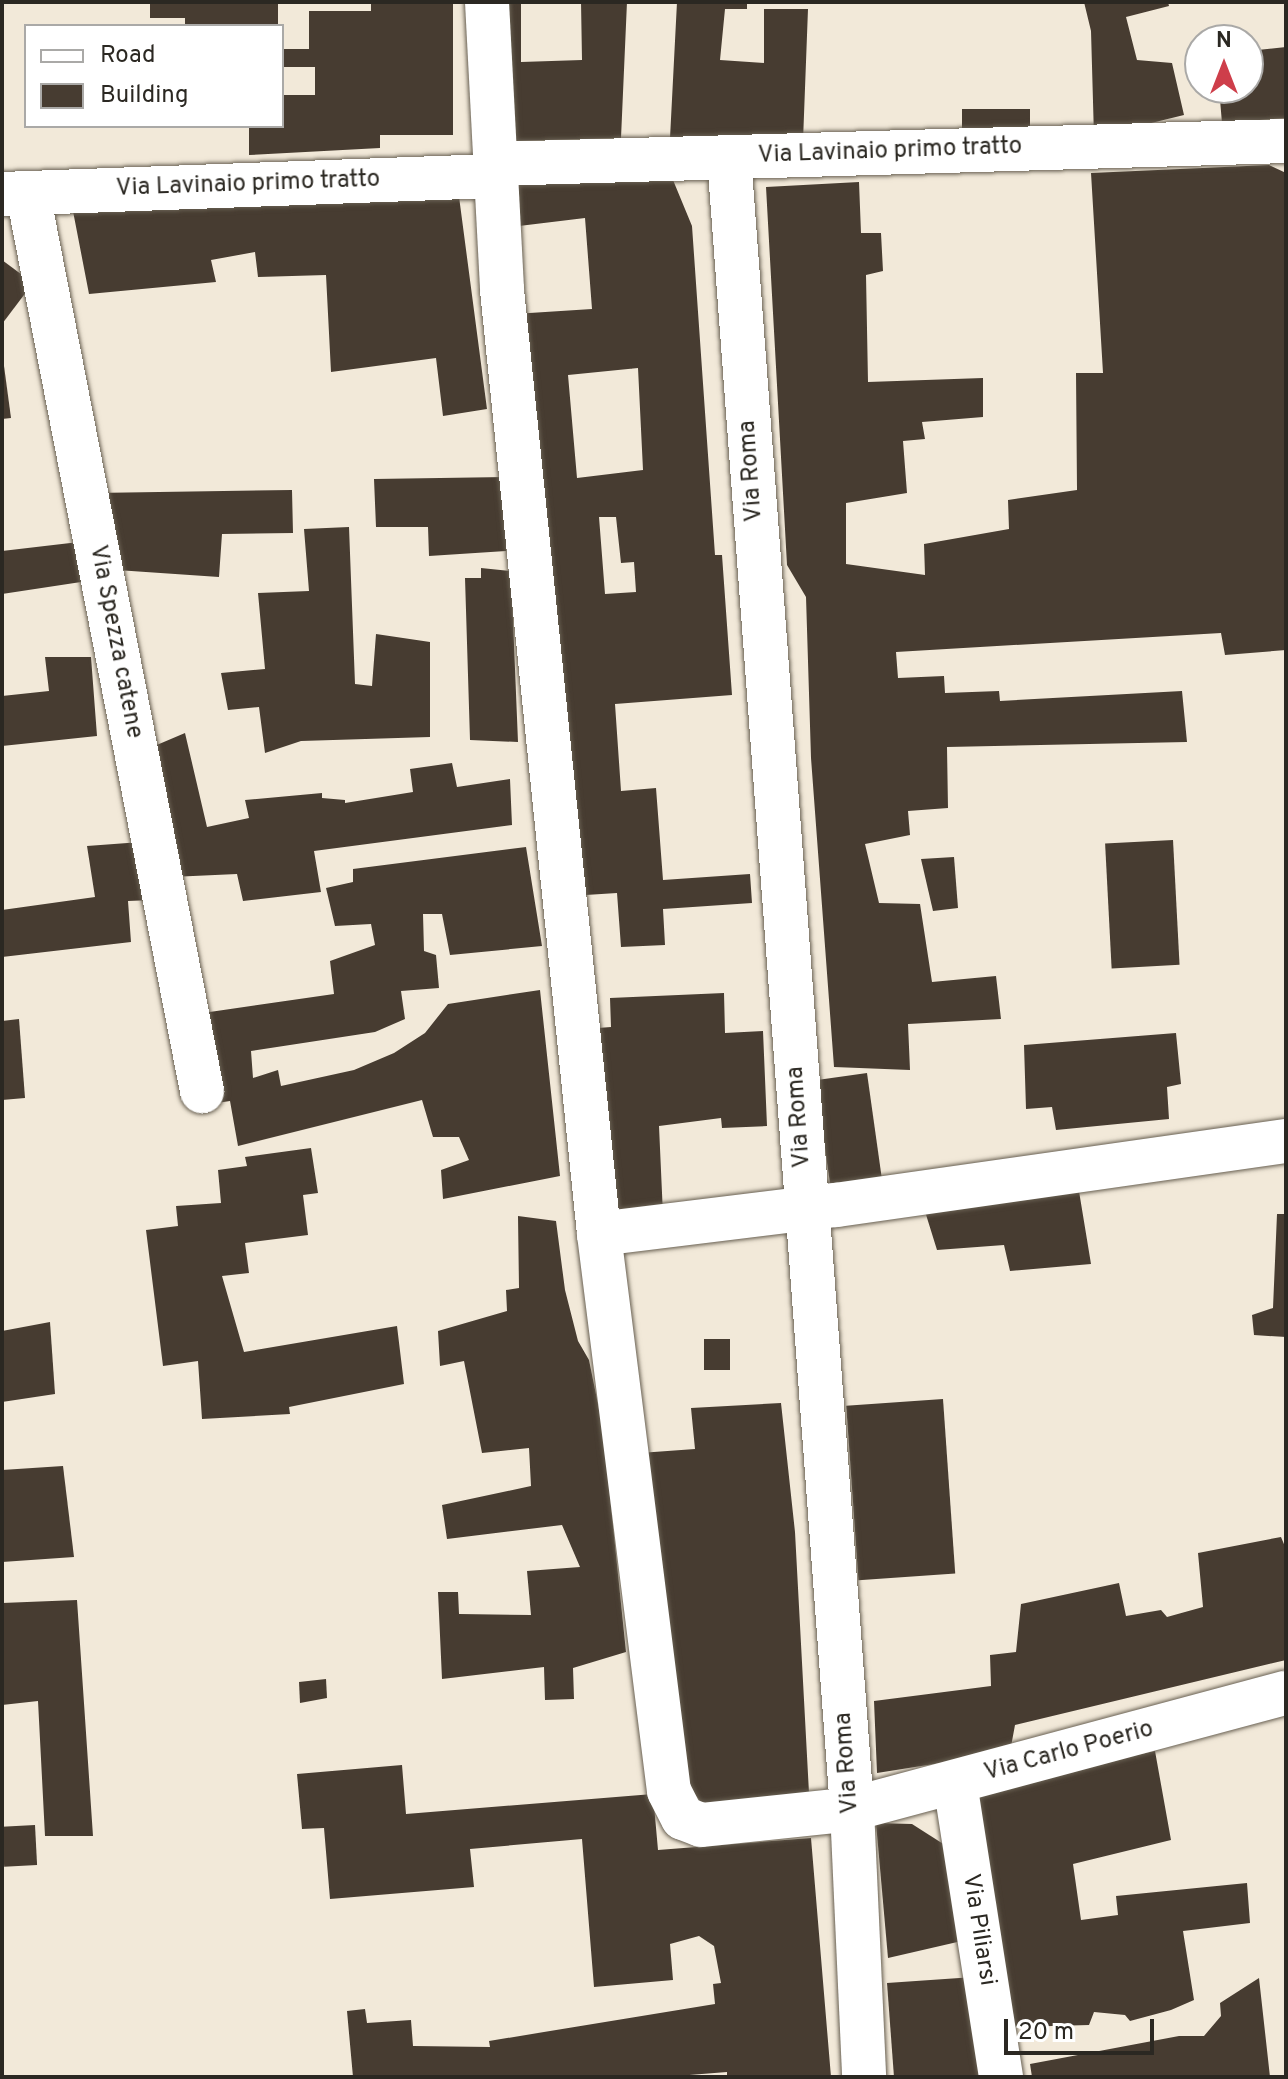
<!DOCTYPE html>
<html>
<head>
<meta charset="utf-8">
<style>
  body { margin:0 }
  #map { position:relative; width:1288px; height:2079px; overflow:hidden; background:#f2e9d9; font-family:Overpass,sans-serif }
  div>[style] { position:absolute }
  .building>* { inset:0; background:#473c31; transform-origin:0 0 }
  .roads { filter:drop-shadow(0 0 2px #686052) drop-shadow(0 0 2px #686052) }
  .minor>* { height:44px; margin:-22px; padding:0 22px; transform-origin:22px; border-radius:22px; background:#fff }
  .tertiary>* { height:44px; margin:-22px; padding:0 22px; transform-origin:22px; border-radius:22px; background:#fff }
  span { translate:-50% -50%; white-space:nowrap; text-align:center; line-height:1.15; -webkit-text-stroke:8px #fff; paint-order:stroke }
  .street-label { font-size:24px; color:#2b2822 }
  .frame { position:absolute; inset:0; border:4px solid #2b2822; pointer-events:none }
  .legend { position:absolute; left:24px; top:24px; width:260px; height:104px; box-sizing:border-box; background:#fff; border:2px solid #aaa9a7; margin:0; padding:10px 14px; list-style:none; font-size:24px; color:#2b2822 }
  .legend li { display:flex; align-items:center; gap:16px; height:40px }
  .legend b { width:40px; border:2px solid #aaa9a7 }
  .north { position:absolute; left:1184px; top:24px; width:80px; height:80px; box-sizing:border-box; background:#fff; border:2px solid #aaa9a7; border-radius:50%; rotate:0deg; font-size:22px; font-weight:700; line-height:32px; text-align:center; color:#2b2822 }
  .north::after { content:''; display:block; margin:auto; width:28px; height:36px; background:#ce3e4a; clip-path:polygon(50% 0,100% 100%,50% 72%,0 100%) }
  .scale { position:absolute; left:1004px; top:2019px; width:150px; height:36px; box-sizing:border-box; border:4px solid #2b2822; border-top:0; padding-left:10px; font-size:24px; line-height:28px; white-space:nowrap; color:#2b2822; -webkit-text-stroke:6px #fff; paint-order:stroke }
</style>
</head>
<body>
<div id="map">
  <div class="building">
    <div style="clip-path:polygon(150px 2px,278px 2px,278px 26px,185px 26px,185px 18px,150px 18px)"></div>
    <div style="clip-path:polygon(371px 2px,453px 2px,453px 135px,380px 135px,380px 148px,249px 155px,249px 126px,282px 126px,282px 95px,315px 95px,315px 67px,282px 67px,282px 49px,309px 49px,309px 11px,371px 11px)"></div>
    <div style="clip-path:polygon(490px 2px,521px 2px,521px 62px,582px 60px,581px 2px,627px 2px,621px 138px,512px 141px)"></div>
    <div style="clip-path:polygon(677px 2px,747px 2px,747px 9px,725px 9px,720px 60px,764px 63px,764px 9px,808px 9px,803px 141px,670px 138px)"></div>
    <div style="clip-path:polygon(1084px 2px,1168px 2px,1169px 6px,1126px 17px,1137px 60px,1172px 63px,1184px 115px,1094px 137px,1091px 31px)"></div>
    <div style="clip-path:polygon(1286px 47px,1286px 118px,1222px 123px,1219px 88px,1248px 88px,1248px 51px)"></div>
    <div style="left:962px;top:109px;width:68px;height:33px"></div>
    <div style="clip-path:polygon(1269px 165px,1286px 173px,1286px 650px,1225px 655px,1221px 633px,896px 652px,898px 678px,944px 676px,945px 693px,999px 691px,1000px 701px,1182px 691px,1187px 742px,947px 747px,948px 808px,908px 811px,910px 835px,865px 844px,879px 903px,920px 904px,932px 982px,996px 976px,1001px 1019px,908px 1024px,910px 1070px,834px 1067px,811px 758px,806px 597px,787px 565px,766px 187px,859px 182px,861px 233px,881px 233px,883px 271px,866px 275px,868px 382px,983px 378px,983px 417px,922px 422px,925px 439px,903px 441px,907px 493px,846px 503px,846px 564px,925px 575px,924px 544px,1009px 529px,1008px 500px,1077px 490px,1076px 373px,1103px 373px,1091px 173px)"></div>
    <div style="clip-path:polygon(evenodd,673px 180px,692px 226px,715px 555px,722px 555px,732px 695px,615px 704px,621px 791px,656px 788px,663px 880px,750px 874px,752px 903px,663px 909px,665px 945px,621px 947px,617px 893px,570px 896px,514px 314px,592px 309px,585px 218px,519px 226px,516px 184px,673px 180px,638px 368px,643px 470px,577px 478px,568px 375px,638px 368px,673px 180px,599px 517px,616px 517px,621px 563px,634px 562px,636px 592px,605px 594px,599px 517px)"></div>
    <div style="clip-path:polygon(458px 189px,487px 409px,443px 416px,436px 358px,331px 372px,326px 275px,258px 277px,255px 252px,211px 260px,216px 282px,89px 294px,72px 206px)"></div>
    <div style="clip-path:polygon(2px 260px,33px 283px,2px 324px)"></div>
    <div style="clip-path:polygon(2px 351px,11px 418px,2px 419px)"></div>
    <div style="clip-path:polygon(506px 477px,506px 551px,429px 556px,428px 527px,376px 527px,374px 479px)"></div>
    <div style="clip-path:polygon(292px 490px,293px 533px,222px 534px,219px 577px,102px 569px,94px 493px)"></div>
    <div style="clip-path:polygon(349px 527px,355px 684px,372px 686px,376px 634px,430px 642px,430px 737px,301px 741px,265px 753px,259px 707px,228px 710px,221px 673px,265px 669px,258px 593px,309px 591px,304px 529px)"></div>
    <div style="clip-path:polygon(79px 542px,81px 582px,2px 594px,2px 551px)"></div>
    <div style="clip-path:polygon(481px 568px,511px 571px,518px 742px,470px 740px,465px 578px,481px 578px)"></div>
    <div style="clip-path:polygon(45px 657px,91px 657px,97px 736px,2px 746px,2px 696px,49px 691px)"></div>
    <div style="clip-path:polygon(185px 733px,207px 827px,249px 818px,245px 800px,322px 793px,322px 798px,345px 800px,345px 803px,413px 792px,410px 769px,452px 763px,457px 787px,510px 779px,512px 825px,314px 851px,321px 892px,243px 901px,237px 874px,171px 877px,145px 750px)"></div>
    <div style="left:1173px;top:840px;width:125px;height:68px;rotate:87deg"></div>
    <div style="clip-path:polygon(141px 842px,152px 900px,128px 901px,131px 942px,2px 957px,2px 910px,95px 897px,87px 846px)"></div>
    <div style="clip-path:polygon(526px 847px,542px 946px,450px 955px,442px 914px,423px 914px,424px 951px,436px 955px,439px 988px,401px 991px,405px 1019px,375px 1032px,251px 1051px,253px 1078px,278px 1070px,281px 1086px,354px 1070px,394px 1053px,425px 1033px,448px 1004px,540px 990px,560px 1176px,443px 1199px,441px 1170px,469px 1160px,459px 1137px,433px 1137px,422px 1100px,238px 1146px,230px 1101px,210px 1104px,196px 1014px,334px 994px,330px 961px,375px 945px,371px 924px,335px 926px,326px 888px,353px 882px,353px 869px)"></div>
    <div style="clip-path:polygon(954px 857px,958px 908px,933px 911px,921px 859px)"></div>
    <div style="clip-path:polygon(724px 993px,725px 1033px,763px 1031px,767px 1126px,722px 1128px,721px 1118px,659px 1126px,663px 1215px,605px 1217px,598px 1028px,611px 1027px,610px 998px)"></div>
    <div style="clip-path:polygon(19px 1019px,25px 1098px,2px 1100px,2px 1021px)"></div>
    <div style="clip-path:polygon(1176px 1033px,1181px 1084px,1167px 1087px,1169px 1119px,1056px 1130px,1052px 1107px,1026px 1109px,1024px 1045px)"></div>
    <div style="left:867px;top:1073px;width:107px;height:52px;rotate:82deg"></div>
    <div style="clip-path:polygon(311px 1148px,318px 1193px,303px 1195px,308px 1235px,245px 1243px,249px 1273px,222px 1276px,244px 1352px,397px 1326px,404px 1384px,289px 1407px,290px 1414px,202px 1419px,198px 1361px,163px 1366px,146px 1230px,178px 1226px,176px 1206px,221px 1203px,218px 1170px,247px 1166px,245px 1157px)"></div>
    <div style="clip-path:polygon(1077px 1179px,1091px 1264px,1010px 1271px,1004px 1245px,937px 1250px,923px 1205px)"></div>
    <div style="clip-path:polygon(1277px 1214px,1286px 1214px,1286px 1337px,1254px 1335px,1252px 1315px,1273px 1308px)"></div>
    <div style="clip-path:polygon(518px 1216px,556px 1221px,565px 1290px,578px 1341px,589px 1360px,603px 1429px,626px 1652px,573px 1668px,574px 1699px,545px 1700px,544px 1667px,442px 1679px,438px 1592px,458px 1592px,459px 1614px,531px 1615px,527px 1571px,580px 1567px,562px 1525px,447px 1539px,442px 1505px,531px 1486px,529px 1448px,482px 1453px,464px 1361px,440px 1366px,438px 1331px,507px 1311px,506px 1290px,519px 1288px)"></div>
    <div style="clip-path:polygon(50px 1322px,55px 1394px,2px 1402px,2px 1331px)"></div>
    <div style="left:704px;top:1339px;width:26px;height:31px"></div>
    <div style="left:943px;top:1399px;width:175px;height:97px;rotate:86deg"></div>
    <div style="clip-path:polygon(781px 1403px,795px 1532px,809px 1793px,707px 1809px,687px 1785px,640px 1453px,695px 1449px,691px 1408px)"></div>
    <div style="clip-path:polygon(63px 1466px,74px 1557px,2px 1562px,2px 1470px)"></div>
    <div style="clip-path:polygon(1281px 1537px,1286px 1549px,1286px 1660px,1015px 1725px,1010px 1752px,877px 1773px,874px 1701px,991px 1686px,990px 1655px,1016px 1652px,1021px 1604px,1119px 1583px,1126px 1616px,1161px 1610px,1167px 1617px,1203px 1607px,1198px 1553px)"></div>
    <div style="clip-path:polygon(77px 1600px,93px 1836px,45px 1836px,38px 1701px,2px 1705px,2px 1603px)"></div>
    <div style="clip-path:polygon(326px 1679px,327px 1698px,300px 1703px,299px 1682px)"></div>
    <div style="clip-path:polygon(1155px 1751px,1171px 1840px,1073px 1864px,1081px 1920px,1118px 1915px,1116px 1896px,1247px 1883px,1250px 1923px,1183px 1931px,1194px 2000px,1171px 2010px,1130px 2021px,1125px 2015px,1094px 2012px,1089px 2025px,1012px 2027px,973px 1790px)"></div>
    <div style="clip-path:polygon(402px 1765px,406px 1814px,653px 1794px,658px 1850px,811px 1838px,831px 2077px,727px 2077px,727px 2072px,664px 2077px,353px 2077px,347px 2011px,365px 2009px,367px 2023px,411px 2020px,413px 2046px,490px 2047px,489px 2041px,715px 2004px,713px 1984px,721px 1983px,714px 1946px,699px 1936px,670px 1944px,673px 1980px,594px 1987px,582px 1839px,470px 1849px,474px 1887px,330px 1899px,324px 1828px,302px 1829px,297px 1774px)"></div>
    <div style="clip-path:polygon(876px 1823px,912px 1824px,948px 1847px,966px 1940px,888px 1958px)"></div>
    <div style="left:35px;top:1825px;width:40px;height:33px;rotate:87deg"></div>
    <div style="clip-path:polygon(974px 1977px,992px 2077px,894px 2077px,887px 1983px)"></div>
    <div style="clip-path:polygon(1259px 1978px,1270px 2077px,1032px 2077px,1030px 2064px,1179px 2036px,1204px 2036px,1221px 2016px,1220px 2003px)"></div>
  </div>
  <div class="roads">
    <div class="minor">
      <div style="left:487px;top:2px;width:288px;rotate:87deg"></div>
      <div style="left:502px;top:290px;width:949px;rotate:84.13deg"></div>
      <div style="left:599px;top:1234px;width:561px;rotate:82.84deg"></div>
      <div style="left:669px;top:1791px;width:30px;rotate:63deg"></div>
      <div style="left:683px;top:1818px;width:19px;rotate:21deg"></div>
      <div style="left:701px;top:1825px;width:152px;rotate:-6deg"></div>
      <div style="left:852px;top:1809px;width:449px;rotate:-15deg"></div>
      <div style="left:729px;top:157px;width:1657px;rotate:85.74deg"></div>
      <div style="left:852px;top:1809px;width:268px;rotate:87.4deg"></div>
      <div style="left:28px;top:194px;width:914px;rotate:79.02deg"></div>
      <div style="left:599px;top:1234px;width:239px;rotate:-7deg"></div>
      <div style="left:836px;top:1205px;width:455px;rotate:-8.1deg"></div>
      <div style="left:955px;top:1783px;width:298px;rotate:81.1deg"></div>
    </div>
    <div class="tertiary">
      <div style="left:494px;top:164px;width:792px;rotate:-1.66deg"></div>
      <div style="left:2px;top:194px;width:492px;rotate:-2.1deg"></div>
    </div>
  </div>
  <div class="street-label">
    <span style="left:890px;top:152px;rotate:-2deg">Via Lavinaio primo tratto</span>
    <span style="left:248px;top:185px;rotate:-2deg">Via Lavinaio primo tratto</span>
    <span style="left:752px;top:471px;rotate:-94deg">Via Roma</span>
    <span style="left:115px;top:642px;rotate:79deg">Via Spezza catene</span>
    <span style="left:800px;top:1117px;rotate:-94deg">Via Roma</span>
    <span style="left:1069px;top:1752px;rotate:-15deg">Via Carlo Poerio</span>
    <span style="left:848px;top:1763px;rotate:-94deg">Via Roma</span>
    <span style="left:978px;top:1930px;rotate:81deg">Via Piliarsi</span>
  </div>
  <div class="frame"></div>
  <ul class="legend">
  <li><b style="height:10px;background:#fff"></b>Road</li>
  <li><b style="height:22px;background:#473c31"></b>Building</li>
  </ul>
  <div class="north">N</div>
  <div class="scale">20 m</div>
</div>
</body>
</html>
